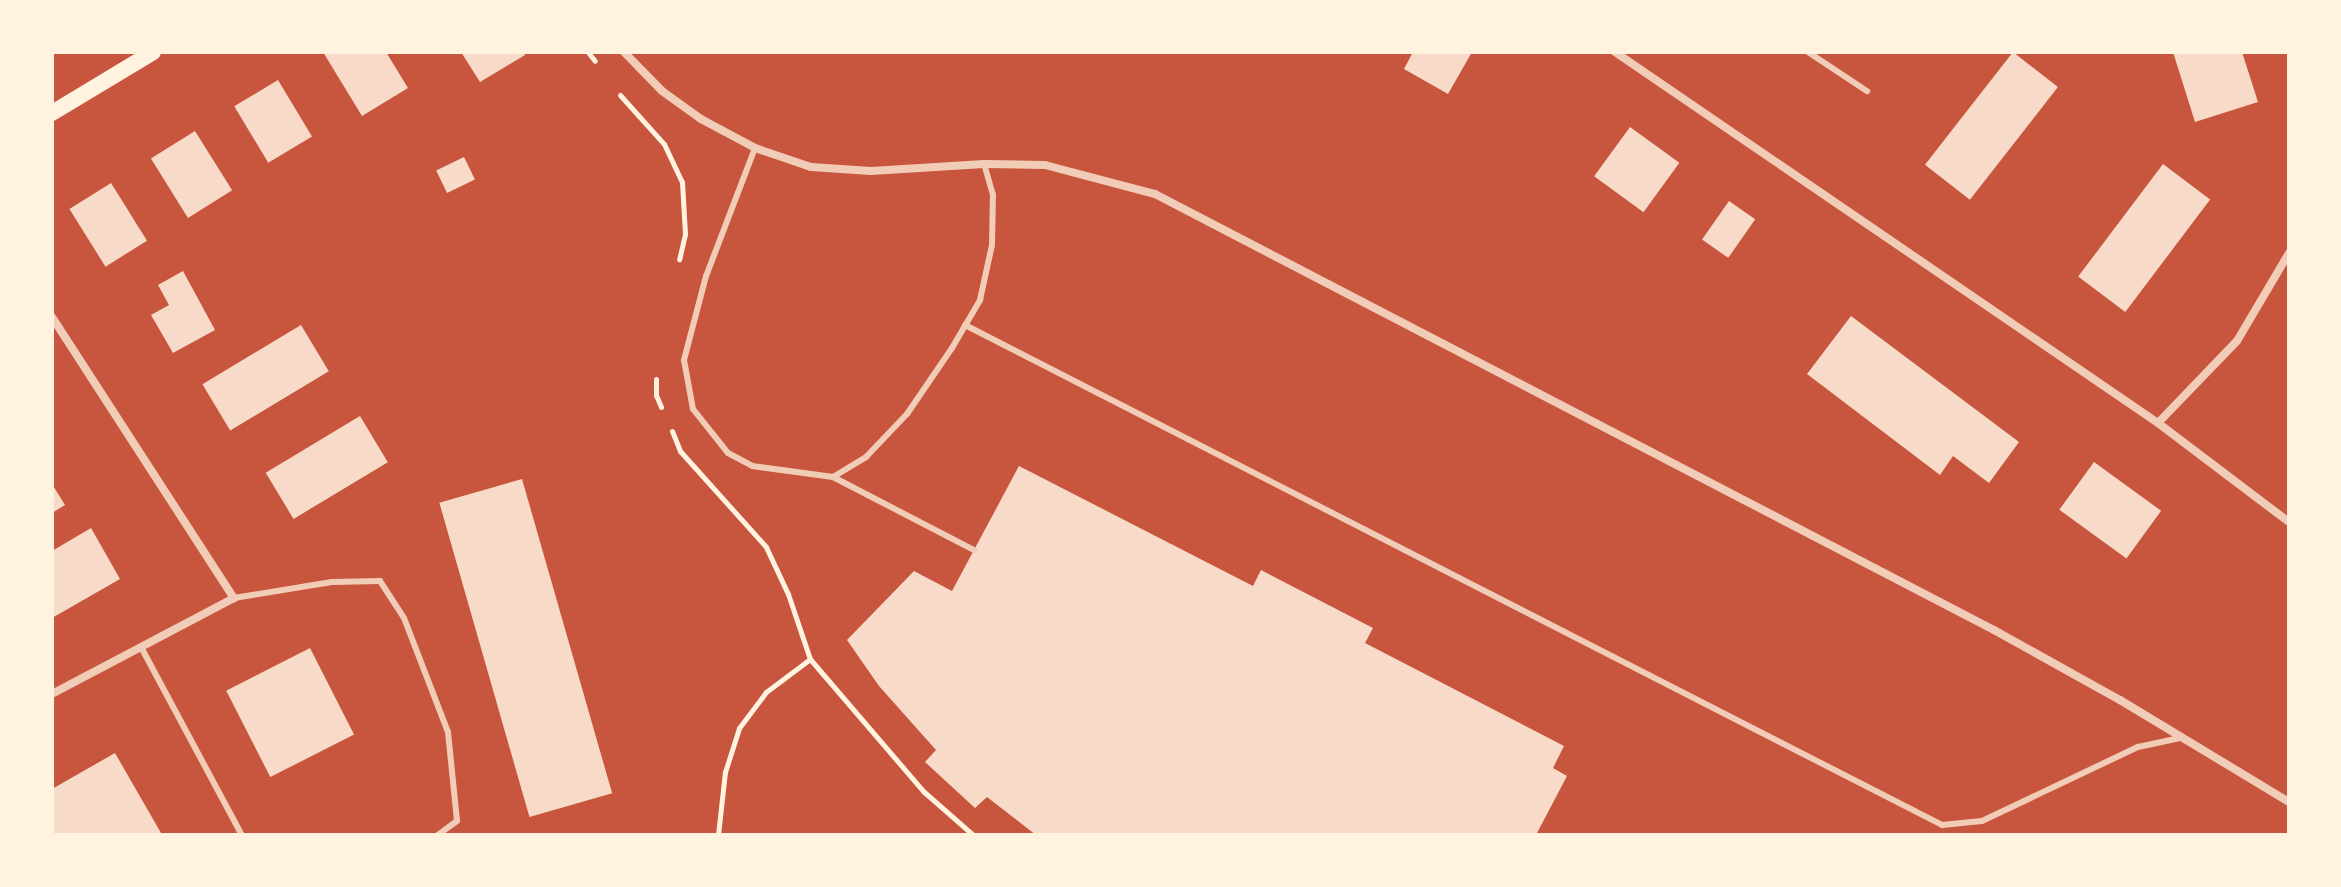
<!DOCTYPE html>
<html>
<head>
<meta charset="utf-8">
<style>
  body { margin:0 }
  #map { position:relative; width:2341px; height:887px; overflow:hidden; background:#c8553d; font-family:Rubik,sans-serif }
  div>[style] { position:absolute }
  .building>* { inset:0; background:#f7dbc8; transform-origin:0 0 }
  .path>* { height:5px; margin:-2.5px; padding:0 2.5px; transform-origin:2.5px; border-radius:2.5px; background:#fff3e0 }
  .service>* { height:6px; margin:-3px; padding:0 3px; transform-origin:3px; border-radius:3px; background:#f1ccb7 }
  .minor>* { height:8px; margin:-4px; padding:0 4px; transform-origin:4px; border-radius:4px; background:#f1ccb7 }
  .secondary>* { height:16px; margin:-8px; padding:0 8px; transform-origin:8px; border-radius:8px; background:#fff3e0 }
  span { translate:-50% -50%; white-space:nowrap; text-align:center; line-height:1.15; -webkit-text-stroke:7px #fff3e0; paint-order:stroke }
  .frame { position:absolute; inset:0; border:54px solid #fff3e0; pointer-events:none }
</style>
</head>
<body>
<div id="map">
  <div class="building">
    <div style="clip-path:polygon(323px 52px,386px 52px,408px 88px,362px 116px)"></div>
    <div style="clip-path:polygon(461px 52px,524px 52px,525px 55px,480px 82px)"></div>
    <div style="clip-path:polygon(1413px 52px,1472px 52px,1448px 94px,1404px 69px)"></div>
    <div style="left:2013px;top:52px;width:57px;height:143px;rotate:38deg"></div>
    <div style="clip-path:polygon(2173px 52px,2242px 52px,2258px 102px,2195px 122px)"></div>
    <div style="left:278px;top:80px;width:66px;height:51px;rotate:59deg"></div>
    <div style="left:1630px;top:127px;width:61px;height:61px;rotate:36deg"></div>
    <div style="left:195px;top:131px;width:70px;height:52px;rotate:58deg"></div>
    <div style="left:464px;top:157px;width:25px;height:31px;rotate:64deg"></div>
    <div style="left:2163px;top:164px;width:59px;height:141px;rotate:37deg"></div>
    <div style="left:111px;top:183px;width:68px;height:49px;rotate:58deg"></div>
    <div style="left:1729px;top:201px;width:32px;height:47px;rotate:35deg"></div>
    <div style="clip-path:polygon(183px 271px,215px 330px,173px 353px,151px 315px,169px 305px,158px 285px)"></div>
    <div style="clip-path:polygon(1851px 316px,2019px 442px,1989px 483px,1953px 456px,1940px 475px,1807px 374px)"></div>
    <div style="left:301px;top:325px;width:54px;height:115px;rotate:59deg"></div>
    <div style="left:360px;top:416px;width:54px;height:110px;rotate:59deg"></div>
    <div style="left:2094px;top:462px;width:83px;height:59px;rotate:36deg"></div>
    <div style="clip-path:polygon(1019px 466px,1253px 586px,1261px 570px,1373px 628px,1365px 643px,1564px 746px,1553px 768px,1567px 776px,1536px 835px,1036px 835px,987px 797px,975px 808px,925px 762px,936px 750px,879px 686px,847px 640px,914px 571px,952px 591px)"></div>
    <div style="left:522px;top:479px;width:327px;height:86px;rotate:74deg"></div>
    <div style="clip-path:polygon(52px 484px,65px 505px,52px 513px)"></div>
    <div style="clip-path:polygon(91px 528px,120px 579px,52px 618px,52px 551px)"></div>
    <div style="left:310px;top:648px;width:97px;height:94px;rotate:63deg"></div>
    <div style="clip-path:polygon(115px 753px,161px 833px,55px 835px,52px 829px,52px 789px)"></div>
  </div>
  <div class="path">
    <div style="left:588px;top:52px;width:11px;rotate:52deg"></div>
    <div style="left:620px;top:95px;width:66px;rotate:48.1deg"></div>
    <div style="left:664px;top:144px;width:42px;rotate:64.7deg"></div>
    <div style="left:682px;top:182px;width:52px;rotate:86.7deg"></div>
    <div style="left:685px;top:234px;width:26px;rotate:103deg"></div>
    <div style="left:656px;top:379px;width:16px;rotate:90deg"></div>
    <div style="left:656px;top:395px;width:13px;rotate:67deg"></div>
    <div style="left:672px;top:431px;width:22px;rotate:68deg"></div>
    <div style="left:680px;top:451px;width:129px;rotate:48.1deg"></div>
    <div style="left:766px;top:547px;width:52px;rotate:64.9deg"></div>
    <div style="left:788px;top:594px;width:69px;rotate:71.3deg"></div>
    <div style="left:810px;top:659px;width:174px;rotate:49.4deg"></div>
    <div style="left:923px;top:791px;width:67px;rotate:41.3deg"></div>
    <div style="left:718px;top:835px;width:63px;rotate:-83.7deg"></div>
    <div style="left:725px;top:772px;width:46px;rotate:-72.3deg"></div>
    <div style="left:739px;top:728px;width:45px;rotate:-53.1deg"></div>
    <div style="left:766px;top:692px;width:55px;rotate:-36.9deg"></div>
  </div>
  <div class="service">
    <div style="left:1808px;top:52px;width:71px;rotate:33.5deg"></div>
    <div style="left:755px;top:148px;width:137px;rotate:110.9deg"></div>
    <div style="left:706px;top:276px;width:87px;rotate:104.7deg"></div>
    <div style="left:684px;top:360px;width:50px;rotate:79.6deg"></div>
    <div style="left:693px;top:409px;width:56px;rotate:51.5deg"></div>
    <div style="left:728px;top:453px;width:27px;rotate:28deg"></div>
    <div style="left:752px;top:466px;width:82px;rotate:7.7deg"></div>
    <div style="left:833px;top:477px;width:39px;rotate:-31deg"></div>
    <div style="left:866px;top:457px;width:59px;rotate:-46.4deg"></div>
    <div style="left:907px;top:414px;width:80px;rotate:-55.7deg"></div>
    <div style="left:952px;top:348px;width:56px;rotate:-59.7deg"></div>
    <div style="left:980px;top:300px;width:56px;rotate:-77.7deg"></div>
    <div style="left:992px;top:245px;width:50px;rotate:-88.9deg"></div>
    <div style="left:993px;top:195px;width:32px;rotate:-106deg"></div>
    <div style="left:965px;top:325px;width:1098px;rotate:27.1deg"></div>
    <div style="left:1942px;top:825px;width:40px;rotate:-5.7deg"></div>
    <div style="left:1982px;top:821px;width:173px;rotate:-25.4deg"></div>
    <div style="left:2138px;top:747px;width:43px;rotate:-12.1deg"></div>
    <div style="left:833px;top:477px;width:159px;rotate:27.4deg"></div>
    <div style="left:234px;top:598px;width:99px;rotate:-9.3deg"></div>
    <div style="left:332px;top:582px;width:48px;rotate:-1.2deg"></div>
    <div style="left:380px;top:581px;width:44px;rotate:57deg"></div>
    <div style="left:404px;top:618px;width:122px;rotate:68.9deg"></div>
    <div style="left:448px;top:732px;width:89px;rotate:84.2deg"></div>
    <div style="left:457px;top:821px;width:24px;rotate:144deg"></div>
    <div style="left:141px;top:647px;width:213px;rotate:61.8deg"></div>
  </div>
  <div class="minor">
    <div style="left:624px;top:52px;width:54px;rotate:45.7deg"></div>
    <div style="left:662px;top:91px;width:48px;rotate:35.7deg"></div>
    <div style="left:701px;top:119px;width:61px;rotate:28.2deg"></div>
    <div style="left:755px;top:148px;width:59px;rotate:18.7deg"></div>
    <div style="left:811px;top:167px;width:60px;rotate:3.8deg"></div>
    <div style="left:871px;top:171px;width:113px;rotate:-3.5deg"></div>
    <div style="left:984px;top:164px;width:61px;rotate:0.9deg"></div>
    <div style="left:1045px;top:165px;width:114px;rotate:14.8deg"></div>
    <div style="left:1155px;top:194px;width:946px;rotate:27.46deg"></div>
    <div style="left:1994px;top:630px;width:144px;rotate:29.1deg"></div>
    <div style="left:2120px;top:700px;width:197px;rotate:31.1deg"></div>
    <div style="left:1615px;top:52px;width:658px;rotate:34.34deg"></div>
    <div style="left:2158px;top:423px;width:164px;rotate:37.1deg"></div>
    <div style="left:52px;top:317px;width:335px;rotate:57.1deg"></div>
    <div style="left:234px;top:598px;width:206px;rotate:152.2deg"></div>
    <div style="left:2158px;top:423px;width:114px;rotate:-46.1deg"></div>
    <div style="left:2237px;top:341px;width:102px;rotate:-59.4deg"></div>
  </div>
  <div class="secondary">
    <div style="left:52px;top:113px;width:118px;rotate:-31.1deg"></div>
  </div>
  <div class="frame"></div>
</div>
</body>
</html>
